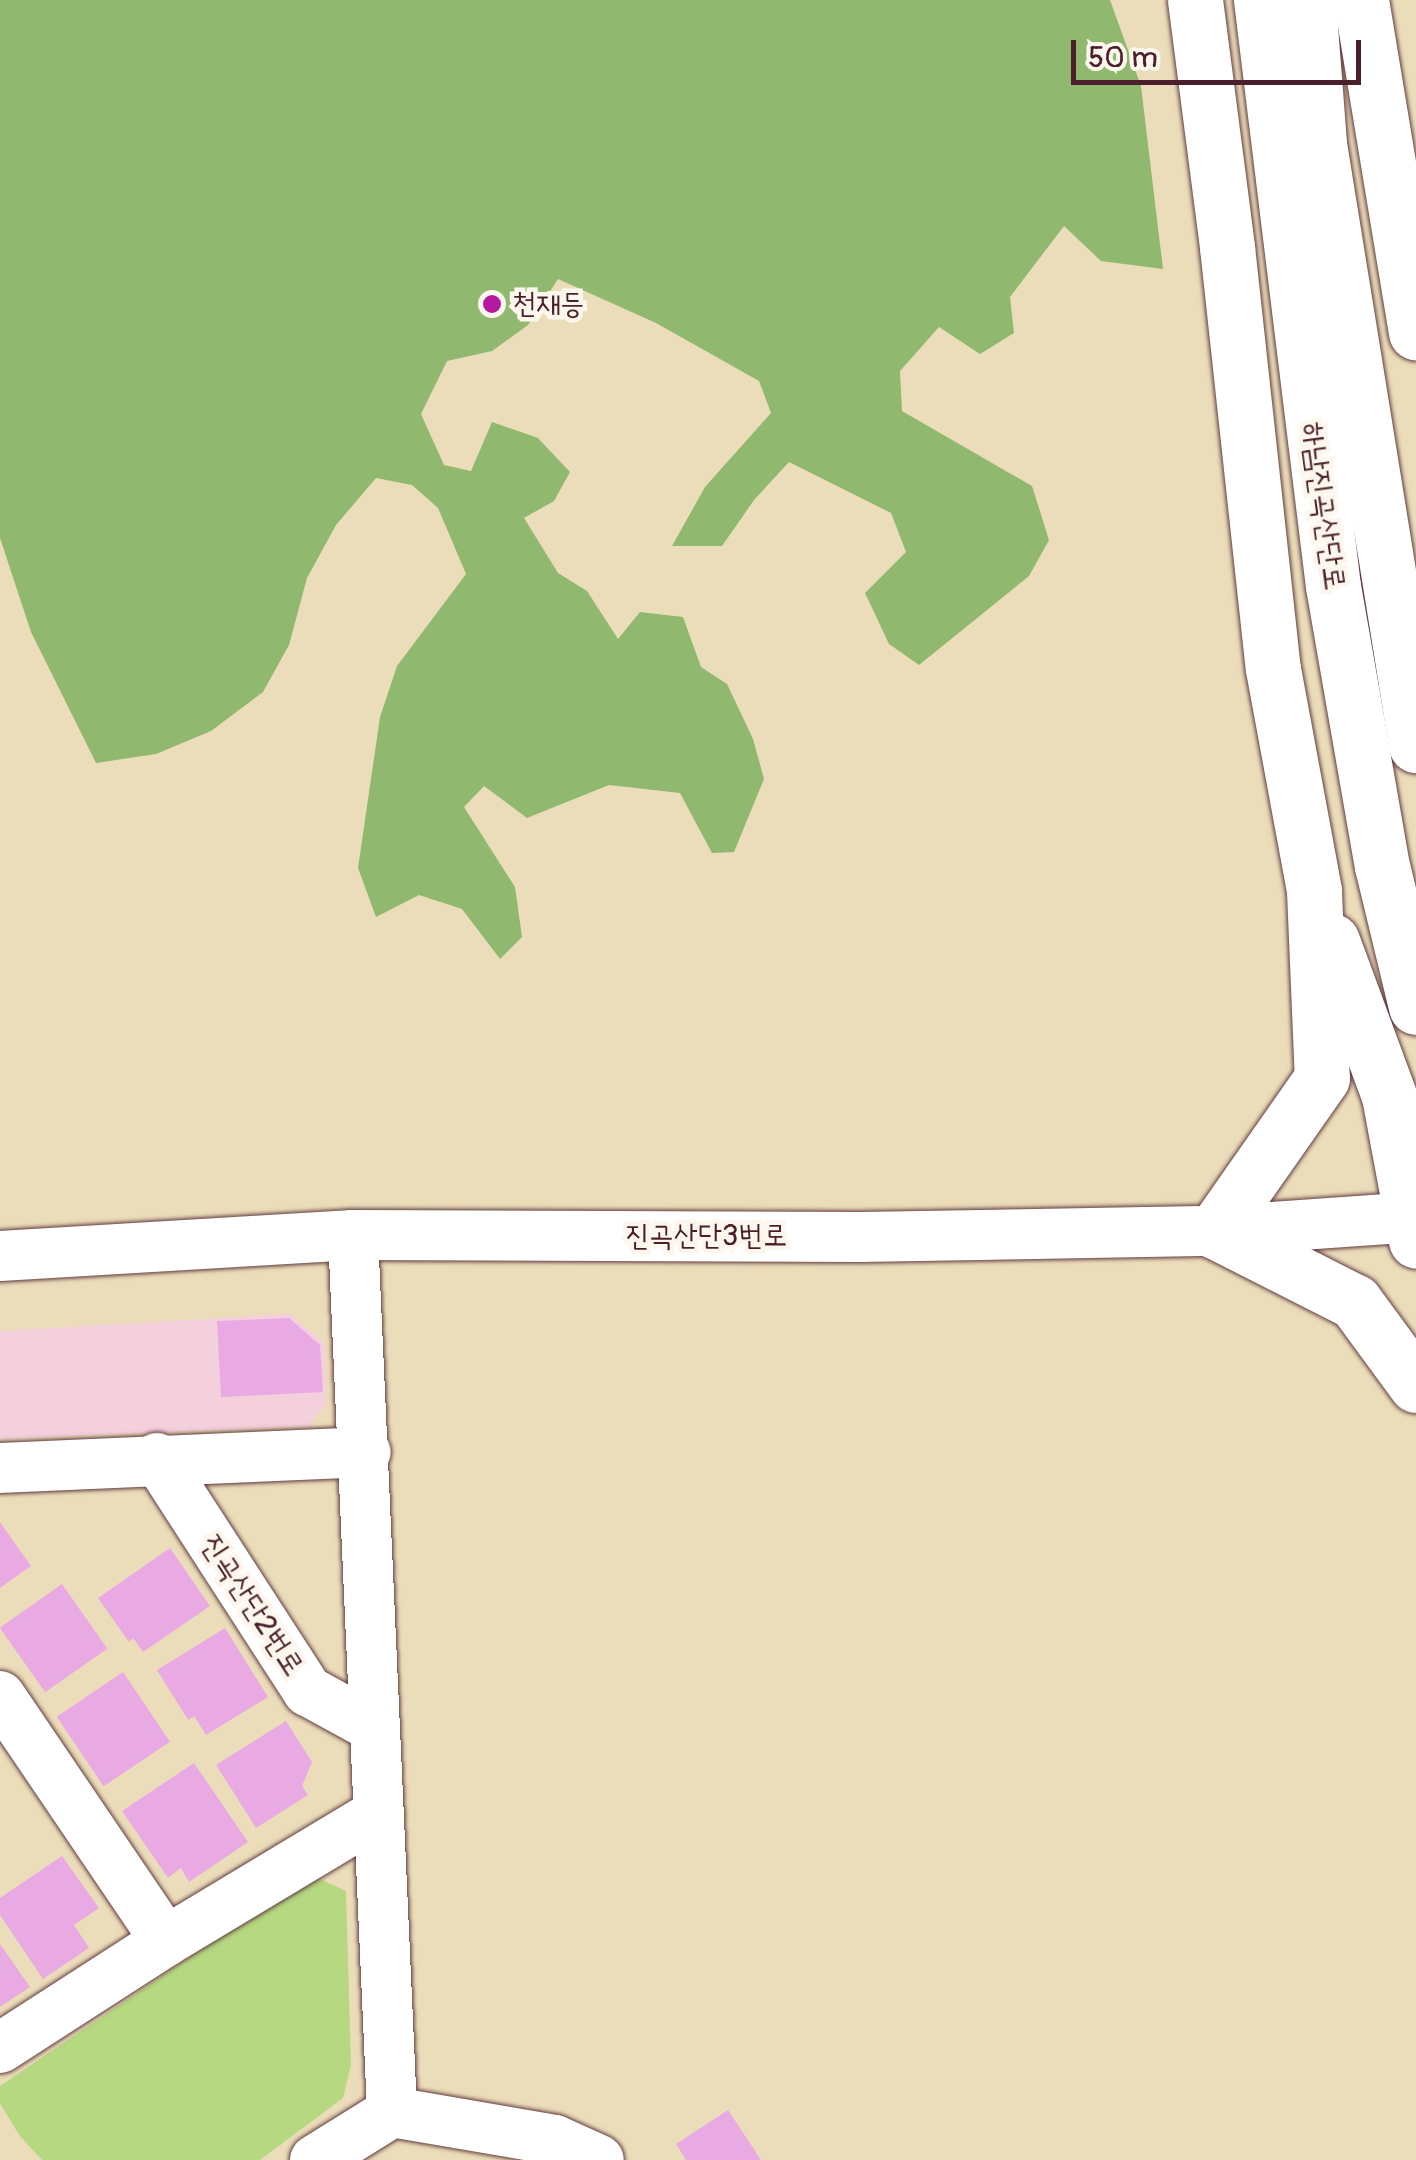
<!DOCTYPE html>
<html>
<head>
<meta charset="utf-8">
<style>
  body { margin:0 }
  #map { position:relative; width:1416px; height:2160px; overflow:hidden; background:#ecddba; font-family:Pangolin,"Poor Story",sans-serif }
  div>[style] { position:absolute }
  .built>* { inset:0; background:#f4cfdc }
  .green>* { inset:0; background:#b5d880 }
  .forest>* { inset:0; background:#90b86e }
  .building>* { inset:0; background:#e9aae3; transform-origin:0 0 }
  .roads { filter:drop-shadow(0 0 2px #623c40) drop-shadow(0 0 2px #623c40) }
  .minor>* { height:50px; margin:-25px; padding:0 25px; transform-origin:25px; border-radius:25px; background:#fff }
  .highway>* { height:55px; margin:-27.5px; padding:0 27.5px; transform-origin:27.5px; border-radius:27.5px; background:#fff }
  .dots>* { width:28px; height:28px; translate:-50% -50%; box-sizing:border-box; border:5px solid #fbf7ec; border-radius:50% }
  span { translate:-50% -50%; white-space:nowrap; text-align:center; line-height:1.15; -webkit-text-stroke:9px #fbf7ec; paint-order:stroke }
  .poi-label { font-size:30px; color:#4a1f2b }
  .left { translate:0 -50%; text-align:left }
  .street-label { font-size:30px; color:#4a1f2b }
  .scale { position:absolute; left:1071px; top:40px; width:290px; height:45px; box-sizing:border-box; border:5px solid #4a1f2b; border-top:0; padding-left:12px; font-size:30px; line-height:35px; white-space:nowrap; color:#4a1f2b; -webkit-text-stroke:8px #fbf7ec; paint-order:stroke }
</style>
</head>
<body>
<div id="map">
  <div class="built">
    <div style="clip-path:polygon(289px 1314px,325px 1343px,326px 1404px,309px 1426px,0 1439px,0 1331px)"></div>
  </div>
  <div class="green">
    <div style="clip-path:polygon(311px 1875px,346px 1891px,351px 2065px,343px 2098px,260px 2160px,42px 2160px,19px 2135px,0 2103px,0 2086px)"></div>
  </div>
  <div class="forest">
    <div style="clip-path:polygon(0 0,1110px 0,1141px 86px,1163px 269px,1101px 261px,1064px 226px,1010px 297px,1014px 333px,980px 354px,939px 327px,900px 371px,902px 411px,1032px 486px,1049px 540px,1029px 576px,919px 665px,889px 644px,865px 593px,906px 552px,891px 513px,789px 462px,754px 500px,722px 546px,672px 546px,705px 487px,771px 413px,759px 381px,656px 323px,558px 279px,528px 325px,492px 351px,447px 361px,421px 414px,444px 465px,471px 471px,492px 422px,538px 438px,570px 472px,554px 501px,524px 518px,558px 573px,587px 591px,618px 639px,640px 612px,683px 617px,701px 667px,727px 684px,753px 739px,764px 779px,734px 852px,712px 853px,680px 793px,609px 785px,527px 818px,484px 786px,464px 807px,515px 887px,522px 937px,500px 959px,462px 909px,419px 895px,376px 917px,358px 868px,380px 717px,397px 666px,466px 574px,438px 508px,412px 485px,376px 478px,336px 525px,307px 578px,289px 645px,263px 692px,211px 731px,156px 754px,96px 763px,31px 632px,0 538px)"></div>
  </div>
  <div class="building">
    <div style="clip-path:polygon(289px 1318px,320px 1345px,323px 1392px,221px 1397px,217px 1321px)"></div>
    <div style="clip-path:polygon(0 1522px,31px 1566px,0 1588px)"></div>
    <div style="clip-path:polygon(170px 1548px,210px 1606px,143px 1652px,133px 1638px,129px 1642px,98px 1598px)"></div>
    <div style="left:62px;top:1584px;width:79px;height:76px;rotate:55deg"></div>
    <div style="clip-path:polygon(225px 1628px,268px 1697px,206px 1735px,194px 1716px,188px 1720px,157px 1670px)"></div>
    <div style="left:123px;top:1672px;width:84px;height:80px;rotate:56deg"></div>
    <div style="clip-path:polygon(286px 1721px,312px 1762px,302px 1786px,308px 1795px,256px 1828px,216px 1765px)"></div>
    <div style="clip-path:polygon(194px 1763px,248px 1842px,189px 1882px,181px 1868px,168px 1878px,122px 1811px)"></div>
    <div style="clip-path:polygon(62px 1856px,99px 1908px,74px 1925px,89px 1948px,43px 1979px,0 1915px,0 1898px)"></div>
    <div style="clip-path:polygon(0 1944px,30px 1987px,0 2007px)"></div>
    <div style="clip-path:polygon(728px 2110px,761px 2160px,686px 2160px,676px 2144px)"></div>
  </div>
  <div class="roads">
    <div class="minor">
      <div style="left:353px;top:1235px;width:878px;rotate:87.45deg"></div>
      <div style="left:0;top:1256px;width:354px;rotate:-3.4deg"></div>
      <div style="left:353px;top:1235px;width:507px;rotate:0.23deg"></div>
      <div style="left:860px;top:1237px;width:355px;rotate:-1deg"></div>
      <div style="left:1215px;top:1231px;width:201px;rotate:-4deg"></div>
      <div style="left:157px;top:1458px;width:278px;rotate:57.1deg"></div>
      <div style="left:308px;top:1691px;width:73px;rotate:28.7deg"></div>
      <div style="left:0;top:1468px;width:366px;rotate:-2.5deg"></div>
      <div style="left:0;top:1696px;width:296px;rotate:55.9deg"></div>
      <div style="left:0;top:2048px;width:197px;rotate:-32.8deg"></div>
      <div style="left:166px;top:1941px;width:245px;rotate:-31deg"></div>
      <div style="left:315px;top:2160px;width:91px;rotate:-31.9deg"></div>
      <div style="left:392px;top:2112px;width:165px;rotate:9.7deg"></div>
      <div style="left:555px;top:2140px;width:48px;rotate:24.4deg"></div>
    </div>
    <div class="highway">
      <div style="left:1195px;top:0;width:249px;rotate:82.6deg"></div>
      <div style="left:1227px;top:247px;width:424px;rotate:83.8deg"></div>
      <div style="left:1273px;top:669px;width:226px;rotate:79.5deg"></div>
      <div style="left:1314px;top:891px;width:187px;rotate:87.6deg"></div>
      <div style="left:1322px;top:1078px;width:187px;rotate:125deg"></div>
      <div style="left:1215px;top:1231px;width:157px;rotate:26.9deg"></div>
      <div style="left:1355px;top:1302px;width:103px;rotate:53.7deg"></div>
      <div style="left:1261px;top:0;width:590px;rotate:83deg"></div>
      <div style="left:1333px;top:586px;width:284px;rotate:80.1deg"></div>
      <div style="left:1382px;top:866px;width:145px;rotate:76.4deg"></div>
      <div style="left:1308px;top:0;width:144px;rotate:85.6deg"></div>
      <div style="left:1319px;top:144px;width:609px;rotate:80.83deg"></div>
      <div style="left:1361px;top:0;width:337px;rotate:80.6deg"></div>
      <div style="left:1332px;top:941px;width:165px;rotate:69.8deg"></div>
      <div style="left:1389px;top:1096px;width:147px;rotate:79.4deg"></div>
    </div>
  </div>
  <div class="dots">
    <div style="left:492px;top:304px;background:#b5179e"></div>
  </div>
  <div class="poi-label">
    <span class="left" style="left:512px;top:304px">천재등</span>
  </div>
  <div class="street-label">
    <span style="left:1323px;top:506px;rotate:82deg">하남진곡산단로</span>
    <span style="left:706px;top:1236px">진곡산단3번로</span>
    <span style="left:252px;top:1605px;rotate:57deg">진곡산단2번로</span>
  </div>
  <div class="scale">50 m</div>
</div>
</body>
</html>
